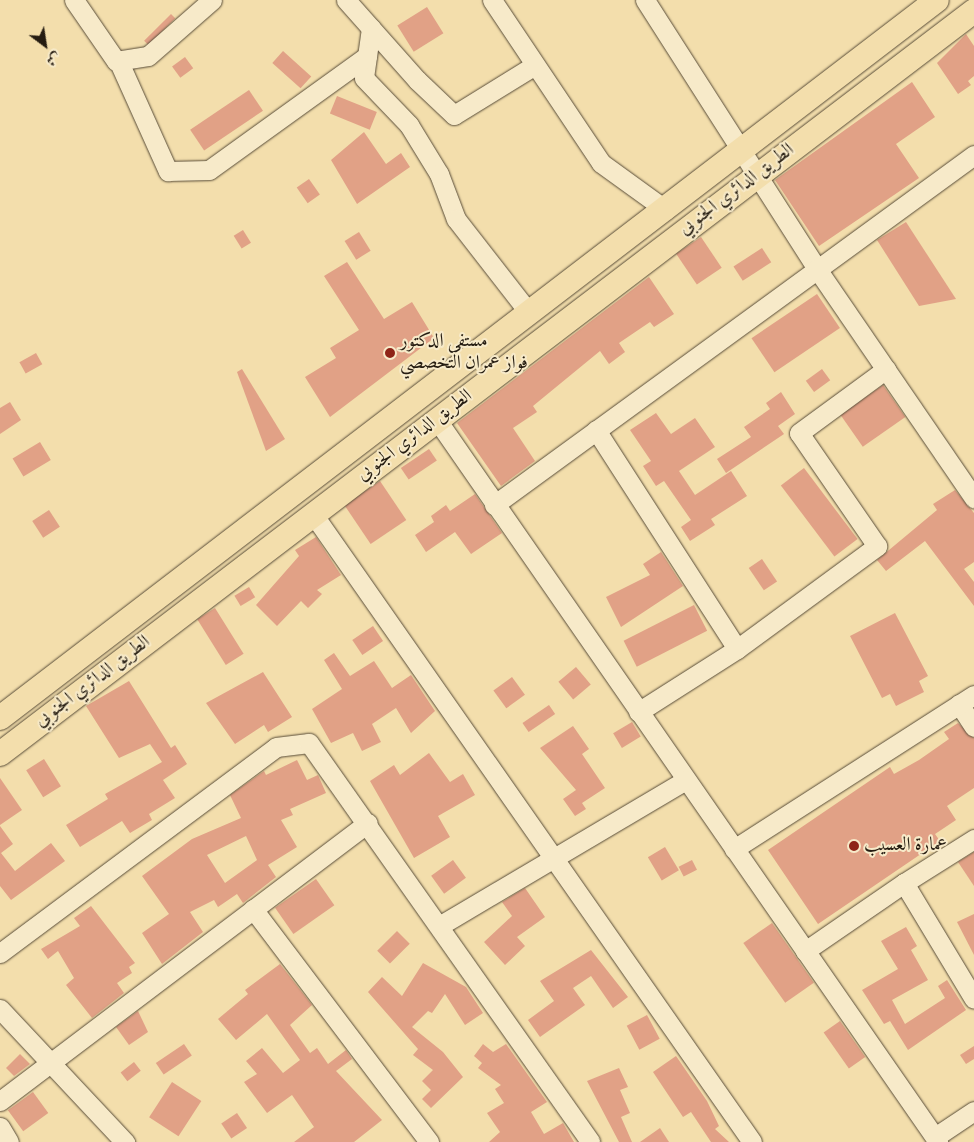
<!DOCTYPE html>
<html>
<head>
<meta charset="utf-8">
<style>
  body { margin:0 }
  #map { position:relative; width:974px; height:1142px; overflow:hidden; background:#f3deac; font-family:"Sorts Mill Goudy",Amiri,serif }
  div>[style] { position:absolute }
  .building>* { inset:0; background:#e1a186; transform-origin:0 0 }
  .roads { filter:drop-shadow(0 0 1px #584c38) drop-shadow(0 0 1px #584c38) }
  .minor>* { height:19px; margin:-9.5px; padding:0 9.5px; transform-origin:9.5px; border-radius:9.5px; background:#f7eac9 }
  .major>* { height:24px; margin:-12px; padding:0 12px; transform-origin:12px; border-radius:12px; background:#f3deac }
  .dots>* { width:14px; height:14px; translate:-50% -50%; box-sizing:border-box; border:2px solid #f7eac9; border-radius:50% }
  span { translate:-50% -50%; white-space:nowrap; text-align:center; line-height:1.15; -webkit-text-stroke:4px #f7eac9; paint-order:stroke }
  .street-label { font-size:19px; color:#251c11 }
  .poi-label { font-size:19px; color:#251c11 }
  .left { translate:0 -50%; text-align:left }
  .north { position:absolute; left:20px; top:20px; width:50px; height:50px; -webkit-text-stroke:4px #f7eac9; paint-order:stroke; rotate:149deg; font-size:14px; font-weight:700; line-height:20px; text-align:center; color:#251c11 }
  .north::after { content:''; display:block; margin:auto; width:18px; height:22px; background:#251c11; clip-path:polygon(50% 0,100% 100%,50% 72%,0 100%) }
</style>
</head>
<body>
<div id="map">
  <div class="building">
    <div style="left:427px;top:7px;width:31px;height:35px;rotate:58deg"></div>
    <div style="left:171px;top:14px;width:6px;height:38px;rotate:45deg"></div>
    <div style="clip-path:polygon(966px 34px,974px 46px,974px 76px,968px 81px,971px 85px,958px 94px,937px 63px)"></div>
    <div style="left:283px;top:51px;width:38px;height:16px;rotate:42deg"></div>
    <div style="left:185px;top:57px;width:14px;height:16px;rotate:54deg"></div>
    <div style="clip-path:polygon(912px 82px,935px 117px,896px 144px,919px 178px,819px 246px,775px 180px)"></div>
    <div style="left:249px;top:90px;width:25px;height:71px;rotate:56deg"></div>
    <div style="left:337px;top:96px;width:43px;height:19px;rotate:22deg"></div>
    <div style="clip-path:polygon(364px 132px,386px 164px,401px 153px,410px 167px,357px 204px,331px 160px)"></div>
    <div style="left:309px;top:179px;width:19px;height:15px;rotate:55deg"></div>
    <div style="clip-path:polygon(906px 222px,956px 299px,919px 306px,877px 240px)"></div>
    <div style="left:243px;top:230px;width:15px;height:11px;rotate:58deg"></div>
    <div style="left:359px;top:232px;width:22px;height:17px;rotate:58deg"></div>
    <div style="left:701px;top:237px;width:37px;height:30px;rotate:56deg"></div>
    <div style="left:762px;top:248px;width:17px;height:34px;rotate:57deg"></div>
    <div style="clip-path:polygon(347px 262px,384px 319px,412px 302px,434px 338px,330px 417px,305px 377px,336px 358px,330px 348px,359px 330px,324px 276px)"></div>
    <div style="clip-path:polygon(649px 277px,674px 314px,654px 327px,650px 322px,619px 343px,625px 352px,609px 364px,600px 351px,533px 406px,537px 412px,513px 428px,535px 461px,501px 486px,457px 423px)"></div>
    <div style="left:817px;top:294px;width:41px;height:79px;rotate:56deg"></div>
    <div style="left:36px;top:353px;width:13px;height:19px;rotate:61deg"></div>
    <div style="clip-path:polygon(242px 369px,285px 439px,266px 451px,237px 372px)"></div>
    <div style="left:822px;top:369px;width:14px;height:20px;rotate:54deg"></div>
    <div style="left:883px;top:385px;width:39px;height:52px;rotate:55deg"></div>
    <div style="clip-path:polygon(781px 392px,795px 414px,778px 426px,784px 434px,726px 473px,717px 459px,751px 437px,744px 427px,770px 409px,766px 403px)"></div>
    <div style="clip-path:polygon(10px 402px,21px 420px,0 434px,0 408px)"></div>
    <div style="clip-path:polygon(656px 413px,671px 434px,695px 418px,715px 447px,679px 471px,695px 495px,731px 471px,747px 496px,711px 519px,715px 525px,690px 541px,681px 527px,691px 520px,664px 481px,656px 486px,643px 466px,651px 461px,630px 430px)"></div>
    <div style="left:40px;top:442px;width:21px;height:32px;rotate:59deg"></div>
    <div style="left:429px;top:449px;width:14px;height:34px;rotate:56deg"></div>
    <div style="left:804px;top:468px;width:89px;height:29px;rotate:53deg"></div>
    <div style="left:380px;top:481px;width:47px;height:43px;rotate:56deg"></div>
    <div style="clip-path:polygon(955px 490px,974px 513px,974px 562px,964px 569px,974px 582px,974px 606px,925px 541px,886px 571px,877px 560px,937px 510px,933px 504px)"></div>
    <div style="clip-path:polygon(475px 494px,502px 533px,471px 554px,455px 532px,426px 552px,415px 535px,434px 522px,431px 516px,446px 505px,450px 511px)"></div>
    <div style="left:49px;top:510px;width:20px;height:20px;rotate:57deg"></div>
    <div style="clip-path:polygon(316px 537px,341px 575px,317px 590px,322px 594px,308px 608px,301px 601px,277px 626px,256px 605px,299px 556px,295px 550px)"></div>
    <div style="clip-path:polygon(661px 552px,683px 586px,621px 627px,606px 597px,650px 575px,643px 564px)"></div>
    <div style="left:762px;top:559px;width:27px;height:16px;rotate:56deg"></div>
    <div style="left:249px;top:587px;width:12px;height:17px;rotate:59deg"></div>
    <div style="left:694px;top:605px;width:29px;height:79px;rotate:63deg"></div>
    <div style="left:215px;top:608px;width:54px;height:21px;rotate:58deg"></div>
    <div style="clip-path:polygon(895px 613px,928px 676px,919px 681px,924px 692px,896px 706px,890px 694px,882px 698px,850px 636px)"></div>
    <div style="left:373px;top:626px;width:18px;height:25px;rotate:56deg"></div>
    <div style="clip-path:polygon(334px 653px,350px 676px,374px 661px,392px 688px,411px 675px,435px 711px,411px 733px,396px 708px,372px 724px,381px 742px,362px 751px,353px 733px,331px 743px,312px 709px,342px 689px,324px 660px)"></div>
    <div style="left:576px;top:667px;width:23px;height:23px;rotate:50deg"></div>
    <div style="clip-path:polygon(263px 672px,292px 717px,268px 732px,264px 725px,235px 744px,206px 703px)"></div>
    <div style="left:512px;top:677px;width:22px;height:23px;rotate:54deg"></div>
    <div style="clip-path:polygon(129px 681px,171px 748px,175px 745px,187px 764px,163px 780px,175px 798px,149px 814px,152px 820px,130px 833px,122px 821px,80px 847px,66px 825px,108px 799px,105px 794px,162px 762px,150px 744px,119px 758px,86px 706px)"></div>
    <div style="left:549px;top:705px;width:11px;height:32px;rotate:56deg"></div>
    <div style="left:632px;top:722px;width:17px;height:22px;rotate:59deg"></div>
    <div style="clip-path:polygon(958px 723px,974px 738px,974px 788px,947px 806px,956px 820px,935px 834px,940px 841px,818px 924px,768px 850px,890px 767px,894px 774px,919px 760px,949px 739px,944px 732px)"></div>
    <div style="clip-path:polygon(573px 726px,589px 749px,582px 754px,605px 788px,582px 803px,586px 809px,575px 816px,563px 799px,576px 790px,540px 748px)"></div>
    <div style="clip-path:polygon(429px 753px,450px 782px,463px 774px,475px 795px,438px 816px,450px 837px,414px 858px,370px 781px,394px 765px,400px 775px)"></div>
    <div style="left:44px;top:759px;width:32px;height:21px;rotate:58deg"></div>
    <div style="clip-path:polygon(evenodd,297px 760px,307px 780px,318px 775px,326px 793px,290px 809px,293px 815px,281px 820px,297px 847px,268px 865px,276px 877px,243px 903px,237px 894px,218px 907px,214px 900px,190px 912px,203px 932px,162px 964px,142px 933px,169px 914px,142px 876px,192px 839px,241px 818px,230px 795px,264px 771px,266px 775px,297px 760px,246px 836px,257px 860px,225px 883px,207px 855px,246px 836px)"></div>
    <div style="clip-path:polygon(0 778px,22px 810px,0 825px)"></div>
    <div style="clip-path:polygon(0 826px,13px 844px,1px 853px,15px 871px,51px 843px,65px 861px,11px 900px,0 886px)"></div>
    <div style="left:665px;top:847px;width:27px;height:20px;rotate:59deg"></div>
    <div style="clip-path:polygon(974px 852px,974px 886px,958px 862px)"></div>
    <div style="left:453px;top:860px;width:22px;height:27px;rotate:54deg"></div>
    <div style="left:692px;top:860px;width:11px;height:15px;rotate:63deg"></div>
    <div style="left:316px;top:879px;width:32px;height:50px;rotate:55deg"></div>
    <div style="clip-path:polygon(525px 888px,545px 917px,517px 937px,525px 946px,505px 965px,484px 942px,512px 916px,502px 902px)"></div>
    <div style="clip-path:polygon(91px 906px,135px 963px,129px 967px,132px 973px,117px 983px,124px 993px,92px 1018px,66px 985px,74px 978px,58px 951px,48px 959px,41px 949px,80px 926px,74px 918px)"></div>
    <div style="clip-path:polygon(974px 914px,974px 955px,957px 922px)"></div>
    <div style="left:772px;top:923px;width:73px;height:35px;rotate:55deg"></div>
    <div style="clip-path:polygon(906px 927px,917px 946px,911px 950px,928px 980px,892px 1000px,905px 1024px,945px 998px,938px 986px,947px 980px,966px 1010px,908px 1050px,890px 1021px,884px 1024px,862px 990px,898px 969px,881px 941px)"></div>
    <div style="left:397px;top:931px;width:18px;height:28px;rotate:45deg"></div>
    <div style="clip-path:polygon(591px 950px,628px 997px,613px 1008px,591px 976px,573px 988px,585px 1005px,540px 1037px,528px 1020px,554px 1001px,540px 981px)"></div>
    <div style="clip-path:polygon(423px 963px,466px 987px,483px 1013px,465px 1025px,445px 994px,432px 1013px,428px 1011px,412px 1027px,443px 1052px,463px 1077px,431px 1108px,422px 1099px,431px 1090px,422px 1081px,433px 1070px,413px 1055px,418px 1049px,368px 992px,382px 977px,402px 996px)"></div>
    <div style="clip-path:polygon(280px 964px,312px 1005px,290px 1025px,310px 1053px,317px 1048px,328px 1064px,346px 1050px,352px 1059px,336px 1071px,382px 1120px,354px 1142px,294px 1142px,314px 1127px,292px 1095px,267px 1113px,244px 1082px,257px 1074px,246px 1061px,262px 1048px,283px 1073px,300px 1060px,267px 1014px,236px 1040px,218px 1019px,248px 994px,245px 990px)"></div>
    <div style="clip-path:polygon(138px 1011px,148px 1032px,129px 1045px,116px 1027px)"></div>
    <div style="left:647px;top:1015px;width:27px;height:23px;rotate:62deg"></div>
    <div style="left:840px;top:1021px;width:44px;height:20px;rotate:55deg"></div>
    <div style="left:184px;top:1044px;width:14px;height:34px;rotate:56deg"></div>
    <div style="clip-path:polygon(483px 1044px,493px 1052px,506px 1044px,547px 1102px,531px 1112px,544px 1134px,563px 1123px,574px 1142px,489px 1142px,500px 1132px,487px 1113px,504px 1103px,495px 1089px,501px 1085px,478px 1068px,482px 1063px,474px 1056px)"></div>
    <div style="clip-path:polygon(974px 1046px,974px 1059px,966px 1064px,960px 1055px)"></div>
    <div style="clip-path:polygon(20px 1054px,30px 1064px,14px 1076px,6px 1068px)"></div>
    <div style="clip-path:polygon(676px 1056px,707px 1101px,719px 1126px,715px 1129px,729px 1142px,711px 1142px,691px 1112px,683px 1117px,653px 1072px)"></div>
    <div style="left:134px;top:1062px;width:11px;height:17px;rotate:52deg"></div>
    <div style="clip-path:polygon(619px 1068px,628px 1087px,620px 1090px,630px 1113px,621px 1117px,632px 1142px,619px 1142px,587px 1081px)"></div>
    <div style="left:172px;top:1082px;width:35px;height:42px;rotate:33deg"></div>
    <div style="left:33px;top:1092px;width:26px;height:31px;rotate:54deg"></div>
    <div style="left:237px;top:1113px;width:18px;height:19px;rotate:56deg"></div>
    <div style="clip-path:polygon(660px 1128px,669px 1142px,640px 1142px)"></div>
  </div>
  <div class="roads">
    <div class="minor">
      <div style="left:74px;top:0;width:74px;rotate:55.5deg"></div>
      <div style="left:116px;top:61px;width:32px;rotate:-9deg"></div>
      <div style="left:148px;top:56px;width:85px;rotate:-41.2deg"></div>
      <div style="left:346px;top:0;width:107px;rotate:48.4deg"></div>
      <div style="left:417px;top:80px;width:51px;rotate:43.4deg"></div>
      <div style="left:454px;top:115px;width:95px;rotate:-31.7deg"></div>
      <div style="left:492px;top:0;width:196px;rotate:56.2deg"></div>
      <div style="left:601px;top:163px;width:80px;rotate:35.9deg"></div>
      <div style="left:645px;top:0;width:319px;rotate:57.4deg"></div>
      <div style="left:817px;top:269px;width:278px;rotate:55.6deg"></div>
      <div style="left:371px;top:28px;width:50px;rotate:98deg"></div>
      <div style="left:364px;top:78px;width:65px;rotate:46.2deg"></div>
      <div style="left:409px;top:125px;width:57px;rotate:58.5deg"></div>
      <div style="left:439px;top:174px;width:48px;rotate:69.3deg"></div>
      <div style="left:456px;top:219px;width:120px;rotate:52.1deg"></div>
      <div style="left:118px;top:60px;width:122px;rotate:65.8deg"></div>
      <div style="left:168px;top:171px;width:41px;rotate:-1.4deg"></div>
      <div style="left:209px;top:170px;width:195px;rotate:-35.8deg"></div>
      <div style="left:437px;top:420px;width:879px;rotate:55.24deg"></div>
      <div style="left:596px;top:430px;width:260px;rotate:57.2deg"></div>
      <div style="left:737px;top:649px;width:117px;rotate:147.5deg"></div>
      <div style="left:494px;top:505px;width:594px;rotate:-36.1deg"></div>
      <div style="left:313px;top:514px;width:766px;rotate:55.04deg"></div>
      <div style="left:737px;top:649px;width:174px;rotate:-36.3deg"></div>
      <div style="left:877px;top:546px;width:137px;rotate:-124.6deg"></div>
      <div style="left:799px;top:433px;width:108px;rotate:-36.3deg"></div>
      <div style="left:959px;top:704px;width:27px;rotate:57deg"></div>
      <div style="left:974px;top:839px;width:83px;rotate:147.8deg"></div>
      <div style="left:904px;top:883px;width:135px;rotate:58.9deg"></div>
      <div style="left:734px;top:849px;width:285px;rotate:-32.7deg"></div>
      <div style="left:253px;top:909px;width:292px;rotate:52.9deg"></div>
      <div style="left:439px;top:926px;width:287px;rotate:-30.6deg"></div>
      <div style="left:805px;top:951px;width:120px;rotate:-34.5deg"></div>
      <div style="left:0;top:953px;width:344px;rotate:-36.7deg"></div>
      <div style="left:276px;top:747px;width:33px;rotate:-7deg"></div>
      <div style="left:309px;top:743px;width:488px;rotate:54.8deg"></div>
      <div style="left:0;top:1009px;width:183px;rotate:46.8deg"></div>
      <div style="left:0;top:1101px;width:461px;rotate:-37.1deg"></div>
      <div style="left:0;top:1127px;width:17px;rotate:59deg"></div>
      <div style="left:935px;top:1137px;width:47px;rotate:-33.7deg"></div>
    </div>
    <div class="major">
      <div style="left:0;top:718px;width:1180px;rotate:-37.46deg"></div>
      <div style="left:0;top:754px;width:1225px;rotate:-37.34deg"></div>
    </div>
  </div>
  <div class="dots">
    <div style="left:390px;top:353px;background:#8f2418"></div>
    <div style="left:854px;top:846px;background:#8f2418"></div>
  </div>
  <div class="street-label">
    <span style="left:737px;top:190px;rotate:-37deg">الطريق الدائري الجنوبي</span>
    <span style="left:415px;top:436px;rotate:-37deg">الطريق الدائري الجنوبي</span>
    <span style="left:93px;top:682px;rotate:-37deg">الطريق الدائري الجنوبي</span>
  </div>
  <div class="poi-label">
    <span class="left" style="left:400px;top:353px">مستفى الدكتور<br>فواز عمران التخصصي</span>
    <span class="left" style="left:864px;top:846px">عمارة العسيب</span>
  </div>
  <div class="north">ش</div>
</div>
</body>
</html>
